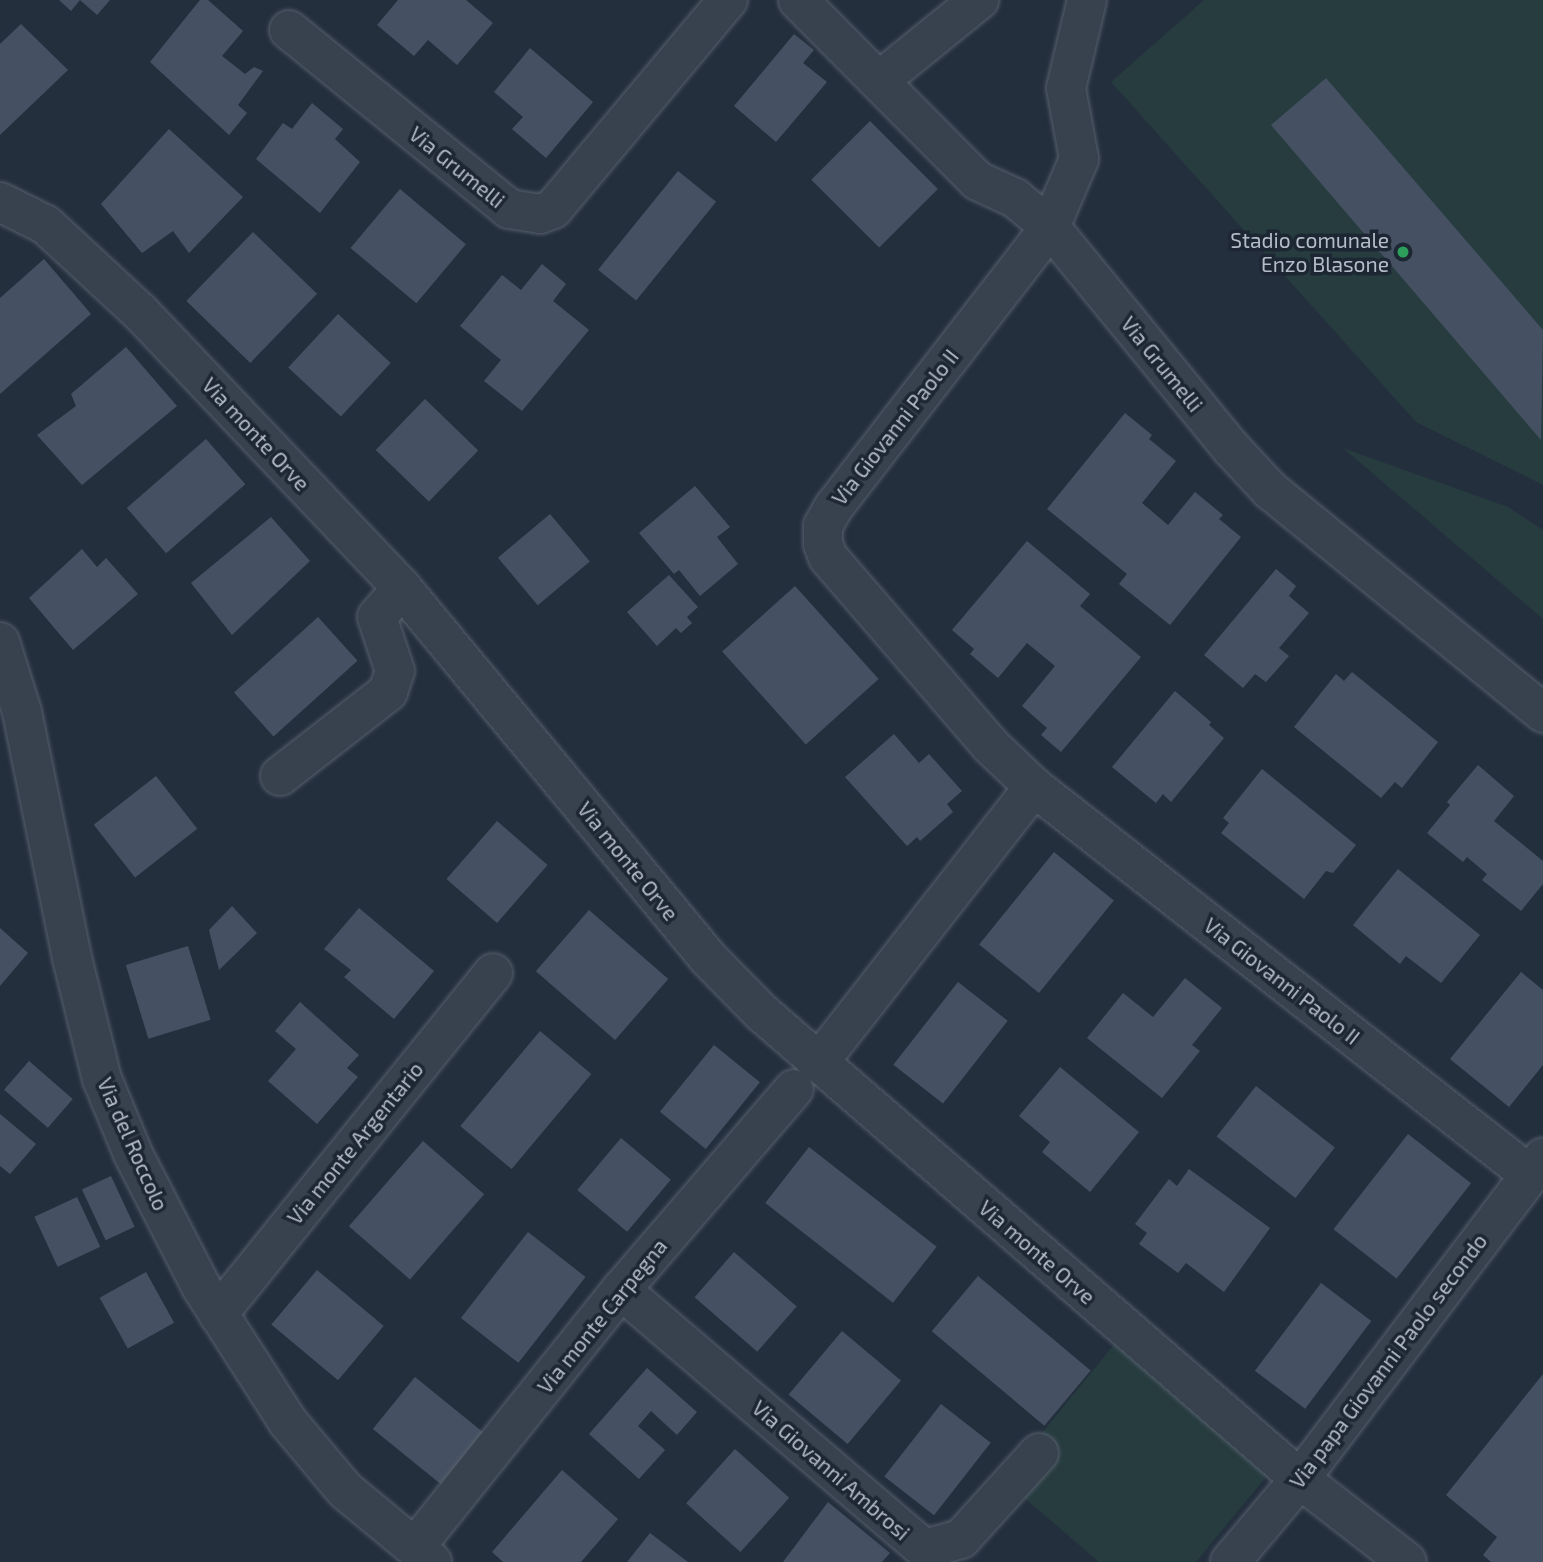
<!DOCTYPE html>
<html>
<head>
<meta charset="utf-8">
<style>
  body { margin:0 }
  #map { position:relative; width:1543px; height:1562px; overflow:hidden; background:#242f3e; font-family:"Exo 2",sans-serif }
  div>[style] { position:absolute }
  .green>* { inset:0; background:#263c3f }
  .building>* { inset:0; background:#455162; transform-origin:0 0 }
  .roads { filter:drop-shadow(0 0 2px #565f6c) drop-shadow(0 0 2px #565f6c) }
  .minor>* { height:38px; margin:-19px; padding:0 19px; transform-origin:19px; border-radius:19px; background:#38414e }
  .dots>* { width:19px; height:19px; translate:-50% -50%; box-sizing:border-box; border:4px solid #1d2633; border-radius:50% }
  span { translate:-50% -50%; white-space:nowrap; text-align:center; line-height:1.15; -webkit-text-stroke:7px #1d2633; paint-order:stroke }
  .street-label { font-size:21px; color:#b4bcc9 }
  .poi-label { font-size:21px; color:#b4bcc9 }
  .right { translate:-100% -50%; text-align:right }
</style>
</head>
<body>
<div id="map">
  <div class="green">
    <div style="clip-path:polygon(1204px 0,1543px 0,1543px 485px,1416px 422px,1111px 82px)"></div>
    <div style="clip-path:polygon(1343px 448px,1508px 507px,1543px 530px,1543px 619px)"></div>
    <div style="clip-path:polygon(1121px 1336px,1272px 1470px,1196px 1562px,1099px 1562px,1014px 1489px,1037px 1439px)"></div>
  </div>
  <div class="building">
    <div style="clip-path:polygon(59px 0,80px 0,71px 11px)"></div>
    <div style="clip-path:polygon(80px 0,110px 0,97px 15px)"></div>
    <div style="clip-path:polygon(200px 0,208px 0,243px 31px,222px 56px,245px 74px,254px 67px,263px 71px,238px 105px,247px 113px,229px 135px,150px 62px)"></div>
    <div style="clip-path:polygon(398px 0,466px 0,493px 23px,457px 65px,428px 40px,414px 56px,377px 25px)"></div>
    <div style="clip-path:polygon(21px 24px,68px 70px,0 135px,0 44px)"></div>
    <div style="clip-path:polygon(794px 34px,814px 50px,803px 63px,827px 82px,776px 142px,734px 106px)"></div>
    <div style="clip-path:polygon(530px 48px,593px 102px,546px 158px,512px 129px,523px 117px,494px 92px)"></div>
    <div style="clip-path:polygon(1326px 78px,1543px 330px,1541px 440px,1271px 125px)"></div>
    <div style="clip-path:polygon(312px 103px,343px 129px,335px 139px,360px 162px,320px 213px,256px 159px,283px 123px,292px 129px)"></div>
    <div style="left:870px;top:121px;width:96px;height:83px;rotate:45deg"></div>
    <div style="clip-path:polygon(169px 129px,243px 197px,189px 253px,173px 231px,142px 253px,101px 204px)"></div>
    <div style="left:678px;top:171px;width:49px;height:127px;rotate:39deg"></div>
    <div style="left:400px;top:189px;width:86px;height:77px;rotate:40deg"></div>
    <div style="left:253px;top:232px;width:89px;height:96px;rotate:44deg"></div>
    <div style="clip-path:polygon(44px 259px,91px 314px,0 394px,0 298px)"></div>
    <div style="clip-path:polygon(542px 264px,566px 284px,553px 301px,589px 330px,522px 411px,484px 381px,501px 360px,460px 326px,502px 275px,521px 290px)"></div>
    <div style="left:338px;top:314px;width:72px;height:73px;rotate:43deg"></div>
    <div style="clip-path:polygon(126px 347px,177px 406px,82px 485px,37px 435px,76px 406px,71px 394px)"></div>
    <div style="left:425px;top:399px;width:74px;height:71px;rotate:44deg"></div>
    <div style="clip-path:polygon(1125px 413px,1152px 435px,1149px 439px,1176px 461px,1142px 503px,1168px 525px,1195px 492px,1223px 515px,1219px 519px,1241px 537px,1170px 625px,1119px 584px,1127px 574px,1047px 509px)"></div>
    <div style="left:206px;top:439px;width:60px;height:105px;rotate:49deg"></div>
    <div style="clip-path:polygon(695px 486px,730px 527px,717px 537px,738px 564px,700px 596px,679px 570px,674px 574px,639px 533px)"></div>
    <div style="left:550px;top:514px;width:62px;height:68px;rotate:50deg"></div>
    <div style="clip-path:polygon(271px 517px,310px 561px,232px 635px,191px 583px)"></div>
    <div style="clip-path:polygon(1027px 541px,1090px 594px,1080px 606px,1141px 657px,1061px 752px,1041px 735px,1047px 728px,1022px 706px,1055px 666px,1027px 643px,998px 678px,970px 654px,974px 649px,952px 630px)"></div>
    <div style="clip-path:polygon(82px 549px,97px 567px,106px 558px,138px 594px,73px 650px,29px 598px)"></div>
    <div style="clip-path:polygon(1276px 569px,1296px 586px,1289px 596px,1309px 613px,1279px 648px,1289px 656px,1266px 682px,1255px 674px,1243px 688px,1204px 655px)"></div>
    <div style="clip-path:polygon(669px 575px,698px 607px,687px 617px,692px 623px,681px 633px,676px 628px,657px 646px,627px 612px)"></div>
    <div style="left:795px;top:586px;width:125px;height:98px;rotate:48deg"></div>
    <div style="left:318px;top:617px;width:59px;height:113px;rotate:48deg"></div>
    <div style="clip-path:polygon(1352px 672px,1438px 742px,1402px 788px,1395px 782px,1381px 798px,1294px 727px,1336px 674px,1344px 681px)"></div>
    <div style="clip-path:polygon(1175px 691px,1211px 722px,1209px 725px,1224px 738px,1171px 802px,1163px 794px,1156px 803px,1112px 767px)"></div>
    <div style="clip-path:polygon(894px 734px,919px 763px,929px 754px,962px 791px,947px 804px,953px 812px,920px 841px,917px 837px,907px 846px,845px 777px)"></div>
    <div style="clip-path:polygon(1478px 765px,1514px 796px,1494px 821px,1543px 861px,1543px 884px,1521px 911px,1482px 880px,1487px 874px,1467px 857px,1463px 862px,1427px 833px,1450px 805px,1447px 802px)"></div>
    <div style="clip-path:polygon(1262px 769px,1356px 845px,1333px 873px,1326px 871px,1304px 899px,1221px 833px,1229px 823px,1223px 818px)"></div>
    <div style="left:156px;top:776px;width:67px;height:79px;rotate:52deg"></div>
    <div style="left:497px;top:821px;width:67px;height:77px;rotate:41deg"></div>
    <div style="left:1054px;top:852px;width:77px;height:119px;rotate:39deg"></div>
    <div style="clip-path:polygon(1398px 869px,1480px 935px,1441px 983px,1406px 956px,1400px 964px,1353px 925px)"></div>
    <div style="clip-path:polygon(232px 906px,257px 933px,219px 970px,209px 930px)"></div>
    <div style="clip-path:polygon(359px 908px,434px 971px,394px 1019px,344px 977px,351px 970px,324px 949px)"></div>
    <div style="left:589px;top:910px;width:105px;height:81px;rotate:41deg"></div>
    <div style="clip-path:polygon(0 928px,28px 953px,0 986px)"></div>
    <div style="left:188px;top:946px;width:77px;height:65px;rotate:73deg"></div>
    <div style="clip-path:polygon(1521px 972px,1543px 990px,1543px 1065px,1509px 1107px,1450px 1059px)"></div>
    <div style="clip-path:polygon(1185px 978px,1222px 1008px,1192px 1045px,1200px 1051px,1162px 1098px,1087px 1038px,1123px 993px,1153px 1017px)"></div>
    <div style="left:958px;top:982px;width:63px;height:105px;rotate:38deg"></div>
    <div style="clip-path:polygon(300px 1002px,359px 1055px,347px 1068px,358px 1077px,317px 1124px,268px 1081px,296px 1049px,275px 1031px)"></div>
    <div style="left:540px;top:1031px;width:67px;height:124px;rotate:40deg"></div>
    <div style="left:714px;top:1045px;width:59px;height:86px;rotate:39deg"></div>
    <div style="left:29px;top:1061px;width:58px;height:38px;rotate:41deg"></div>
    <div style="clip-path:polygon(1060px 1067px,1139px 1132px,1090px 1192px,1042px 1152px,1050px 1142px,1019px 1116px)"></div>
    <div style="left:1256px;top:1086px;width:100px;height:64px;rotate:38deg"></div>
    <div style="clip-path:polygon(0 1114px,36px 1144px,10px 1174px,0 1166px)"></div>
    <div style="left:1408px;top:1134px;width:80px;height:121px;rotate:38deg"></div>
    <div style="left:621px;top:1138px;width:65px;height:68px;rotate:40deg"></div>
    <div style="left:423px;top:1141px;width:81px;height:113px;rotate:41deg"></div>
    <div style="left:809px;top:1147px;width:162px;height:71px;rotate:38deg"></div>
    <div style="clip-path:polygon(1189px 1169px,1270px 1228px,1224px 1292px,1186px 1263px,1178px 1273px,1139px 1244px,1147px 1233px,1135px 1224px,1169px 1179px,1177px 1186px)"></div>
    <div style="left:111px;top:1176px;width:56px;height:32px;rotate:65deg"></div>
    <div style="left:77px;top:1197px;width:55px;height:47px;rotate:65deg"></div>
    <div style="left:528px;top:1232px;width:73px;height:109px;rotate:38deg"></div>
    <div style="left:734px;top:1252px;width:83px;height:60px;rotate:41deg"></div>
    <div style="left:317px;top:1270px;width:87px;height:71px;rotate:40deg"></div>
    <div style="left:146px;top:1272px;width:58px;height:53px;rotate:61deg"></div>
    <div style="left:978px;top:1276px;width:147px;height:72px;rotate:40deg"></div>
    <div style="left:1321px;top:1283px;width:63px;height:110px;rotate:37deg"></div>
    <div style="left:842px;top:1331px;width:77px;height:83px;rotate:40deg"></div>
    <div style="clip-path:polygon(647px 1368px,697px 1412px,677px 1435px,651px 1411px,638px 1426px,665px 1450px,639px 1479px,589px 1434px)"></div>
    <div style="clip-path:polygon(1543px 1374px,1543px 1562px,1491px 1562px,1483px 1555px,1497px 1537px,1446px 1495px)"></div>
    <div style="left:415px;top:1377px;width:88px;height:67px;rotate:39deg"></div>
    <div style="left:941px;top:1404px;width:63px;height:92px;rotate:38deg"></div>
    <div style="left:735px;top:1449px;width:73px;height:73px;rotate:42deg"></div>
    <div style="clip-path:polygon(562px 1470px,618px 1519px,581px 1562px,503px 1562px,492px 1552px)"></div>
    <div style="clip-path:polygon(828px 1502px,890px 1553px,882px 1562px,783px 1562px)"></div>
    <div style="clip-path:polygon(650px 1533px,688px 1562px,627px 1562px)"></div>
  </div>
  <div class="roads">
    <div class="minor">
      <div style="left:798px;top:0;width:255px;rotate:45.2deg"></div>
      <div style="left:978px;top:181px;width:41px;rotate:24.7deg"></div>
      <div style="left:1015px;top:198px;width:45px;rotate:39.6deg"></div>
      <div style="left:1050px;top:227px;width:287px;rotate:50.7deg"></div>
      <div style="left:1232px;top:449px;width:56px;rotate:47.2deg"></div>
      <div style="left:1270px;top:490px;width:353px;rotate:39.2deg"></div>
      <div style="left:289px;top:30px;width:284px;rotate:39.1deg"></div>
      <div style="left:509px;top:209px;width:31px;rotate:9deg"></div>
      <div style="left:540px;top:214px;width:14px;rotate:-21deg"></div>
      <div style="left:553px;top:209px;width:273px;rotate:-50.1deg"></div>
      <div style="left:879px;top:81px;width:129px;rotate:-39deg"></div>
      <div style="left:0;top:202px;width:51px;rotate:26.6deg"></div>
      <div style="left:46px;top:225px;width:129px;rotate:42.8deg"></div>
      <div style="left:141px;top:313px;width:379px;rotate:46.5deg"></div>
      <div style="left:402px;top:588px;width:480px;rotate:50.4deg"></div>
      <div style="left:708px;top:958px;width:76px;rotate:45.5deg"></div>
      <div style="left:761px;top:1012px;width:713px;rotate:40.91deg"></div>
      <div style="left:1300px;top:1479px;width:135px;rotate:37.8deg"></div>
      <div style="left:0;top:642px;width:73px;rotate:72.6deg"></div>
      <div style="left:22px;top:712px;width:251px;rotate:78.5deg"></div>
      <div style="left:72px;top:958px;width:125px;rotate:76.1deg"></div>
      <div style="left:102px;top:1079px;width:81px;rotate:67.5deg"></div>
      <div style="left:133px;top:1154px;width:151px;rotate:62.8deg"></div>
      <div style="left:202px;top:1288px;width:159px;rotate:57.3deg"></div>
      <div style="left:288px;top:1422px;width:89px;rotate:50deg"></div>
      <div style="left:345px;top:1490px;width:113px;rotate:39.6deg"></div>
      <div style="left:280px;top:776px;width:137px;rotate:-37.9deg"></div>
      <div style="left:388px;top:692px;width:22px;rotate:-72deg"></div>
      <div style="left:395px;top:671px;width:57px;rotate:-108.4deg"></div>
      <div style="left:377px;top:617px;width:38px;rotate:-49deg"></div>
      <div style="left:1034px;top:787px;width:59px;rotate:-136.4deg"></div>
      <div style="left:991px;top:746px;width:250px;rotate:-130.8deg"></div>
      <div style="left:828px;top:557px;width:14px;rotate:-111deg"></div>
      <div style="left:823px;top:544px;width:18px;rotate:-90deg"></div>
      <div style="left:823px;top:526px;width:21px;rotate:-61deg"></div>
      <div style="left:833px;top:508px;width:355px;rotate:-52.3deg"></div>
      <div style="left:1050px;top:227px;width:74px;rotate:-66.9deg"></div>
      <div style="left:1079px;top:159px;width:72px;rotate:-100.4deg"></div>
      <div style="left:1066px;top:88px;width:90px;rotate:-76.6deg"></div>
      <div style="left:819px;top:1062px;width:349px;rotate:-52deg"></div>
      <div style="left:1034px;top:787px;width:630px;rotate:38.03deg"></div>
      <div style="left:621px;top:1290px;width:399px;rotate:40.5deg"></div>
      <div style="left:924px;top:1549px;width:38px;rotate:-15deg"></div>
      <div style="left:961px;top:1539px;width:116px;rotate:-47.8deg"></div>
      <div style="left:218px;top:1314px;width:438px;rotate:-51.1deg"></div>
      <div style="left:415px;top:1547px;width:329px;rotate:-51.3deg"></div>
      <div style="left:621px;top:1290px;width:265px;rotate:-49.3deg"></div>
      <div style="left:1230px;top:1562px;width:109px;rotate:-49.9deg"></div>
      <div style="left:1300px;top:1479px;width:403px;rotate:-52.9deg"></div>
    </div>
  </div>
  <div class="dots">
    <div style="left:1403px;top:252px;background:#2e9e5b"></div>
  </div>
  <div class="street-label">
    <span style="left:457px;top:167px;rotate:39deg">Via Grumelli</span>
    <span style="left:1162px;top:364px;rotate:51deg">Via Grumelli</span>
    <span style="left:895px;top:427px;rotate:-52deg">Via Giovanni Paolo II</span>
    <span style="left:256px;top:434px;rotate:47deg">Via monte Orve</span>
    <span style="left:628px;top:861px;rotate:51deg">Via monte Orve</span>
    <span style="left:1282px;top:981px;rotate:38deg">Via Giovanni Paolo II</span>
    <span style="left:355px;top:1143px;rotate:-51deg">Via monte Argentario</span>
    <span style="left:133px;top:1144px;rotate:66deg">Via del Roccolo</span>
    <span style="left:1037px;top:1252px;rotate:41deg">Via monte Orve</span>
    <span style="left:602px;top:1316px;rotate:-51deg">Via monte Carpegna</span>
    <span style="left:1388px;top:1361px;rotate:-53deg">Via papa Giovanni Paolo secondo</span>
    <span style="left:831px;top:1470px;rotate:41deg">Via Giovanni Ambrosi</span>
  </div>
  <div class="poi-label">
    <span class="right" style="left:1389px;top:252px">Stadio comunale<br>Enzo Blasone</span>
  </div>
</div>
</body>
</html>
